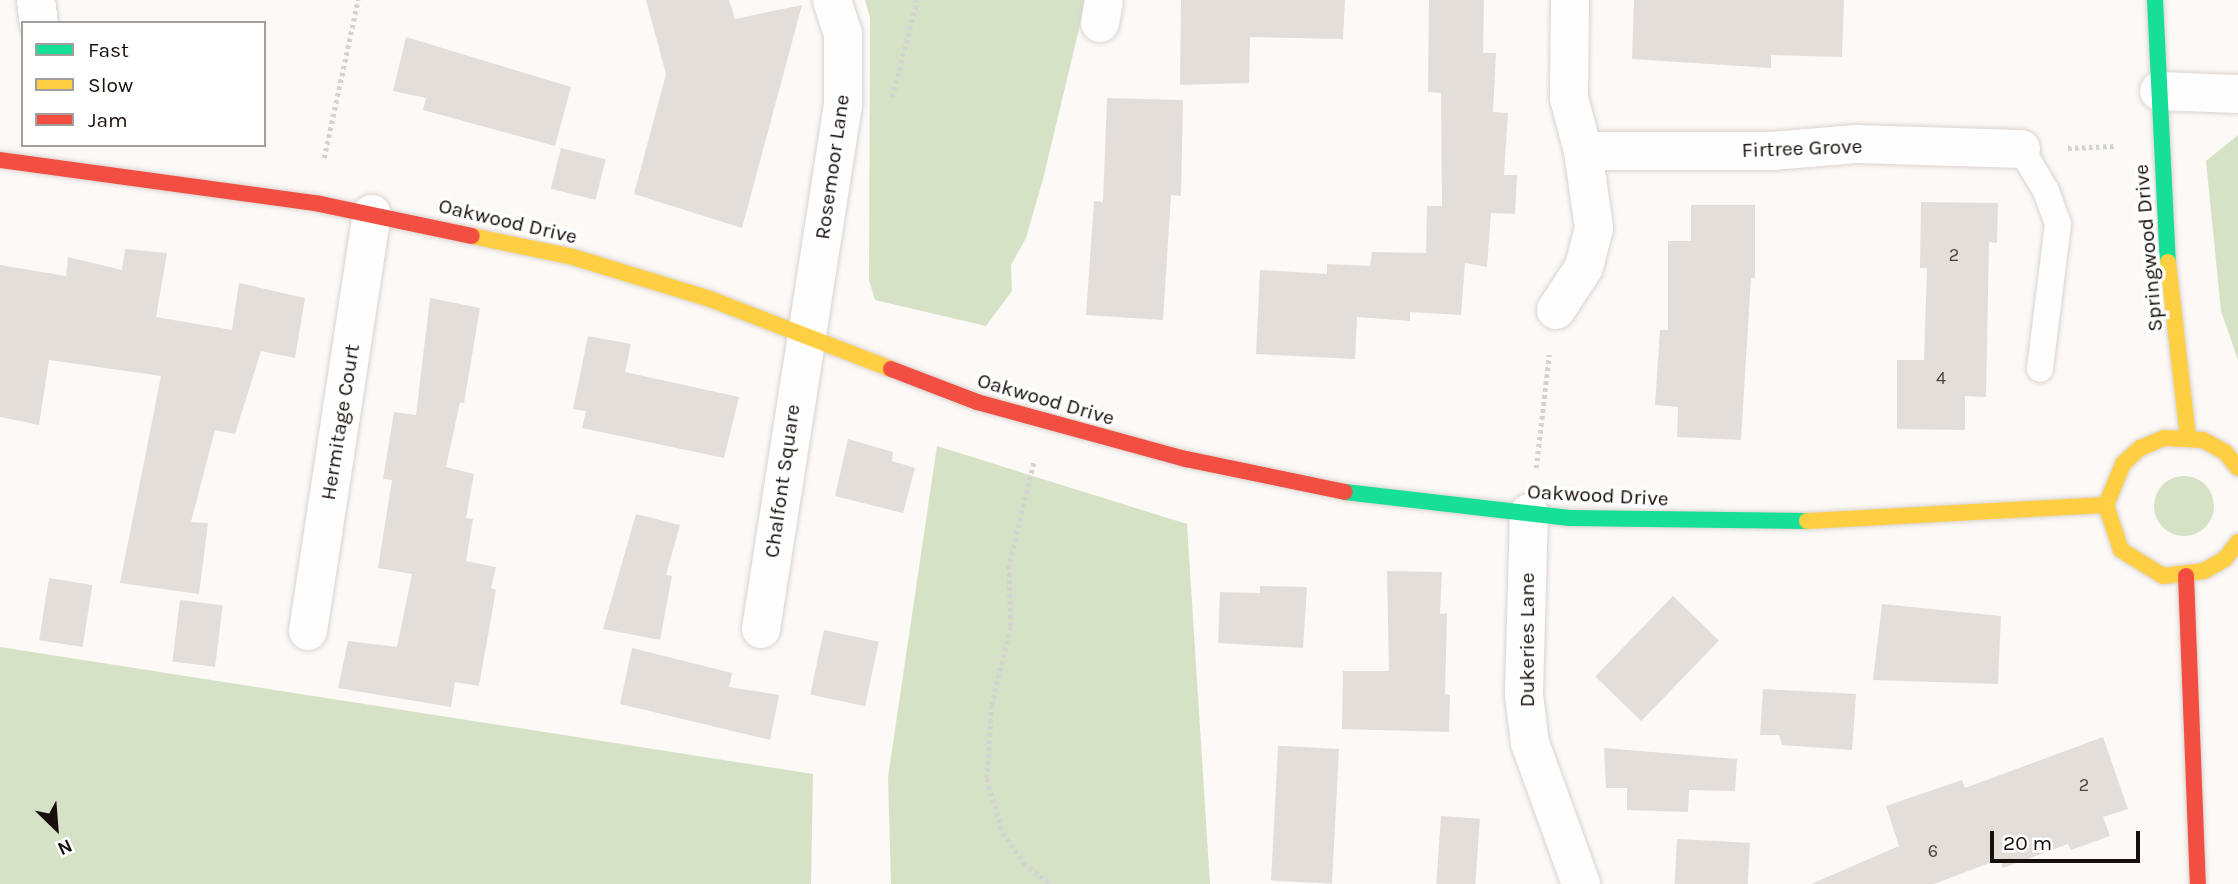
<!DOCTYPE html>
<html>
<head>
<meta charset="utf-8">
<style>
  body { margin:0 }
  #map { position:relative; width:2238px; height:884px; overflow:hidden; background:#fcf9f7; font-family:Karla,sans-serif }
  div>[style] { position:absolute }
  .green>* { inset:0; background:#d6e2c6 }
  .round { border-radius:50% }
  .building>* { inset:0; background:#e4dedb; transform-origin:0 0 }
  .path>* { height:4.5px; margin-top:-2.25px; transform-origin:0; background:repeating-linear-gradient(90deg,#d4d3d2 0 3.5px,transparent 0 7px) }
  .roads { filter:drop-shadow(0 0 2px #d9d3cf) drop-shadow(0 0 2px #d9d3cf) }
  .lane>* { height:26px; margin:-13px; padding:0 13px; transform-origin:13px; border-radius:13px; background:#fffefe }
  .street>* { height:38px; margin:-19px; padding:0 19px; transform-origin:19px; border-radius:19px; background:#fffefe }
  .fast>* { height:16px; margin:-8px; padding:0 8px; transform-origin:8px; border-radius:8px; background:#16e098 }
  .slow>* { height:16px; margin:-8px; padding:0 8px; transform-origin:8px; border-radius:8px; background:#ffcf43 }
  .jam>* { height:16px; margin:-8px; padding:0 8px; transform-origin:8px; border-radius:8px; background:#f24e42 }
  span { translate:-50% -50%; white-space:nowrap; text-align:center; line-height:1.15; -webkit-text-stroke:7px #fff; paint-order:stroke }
  .number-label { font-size:18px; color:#4b4440 }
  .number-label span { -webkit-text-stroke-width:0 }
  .street-label { font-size:21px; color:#170f0b }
  .legend { position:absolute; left:21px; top:21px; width:245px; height:126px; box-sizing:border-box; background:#fff; border:2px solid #a29f9d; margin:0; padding:9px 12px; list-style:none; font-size:21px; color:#170f0b }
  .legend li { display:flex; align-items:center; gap:14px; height:35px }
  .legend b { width:35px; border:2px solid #a29f9d }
  .north { position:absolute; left:21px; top:793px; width:70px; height:70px; -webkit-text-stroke:5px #fff; paint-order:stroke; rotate:155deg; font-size:19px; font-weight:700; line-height:28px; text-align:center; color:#170f0b }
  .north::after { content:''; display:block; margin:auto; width:24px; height:32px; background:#170f0b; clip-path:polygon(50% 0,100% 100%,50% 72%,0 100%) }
  .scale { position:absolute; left:1990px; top:831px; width:150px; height:32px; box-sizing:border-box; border:4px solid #170f0b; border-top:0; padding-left:9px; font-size:21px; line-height:24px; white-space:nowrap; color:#170f0b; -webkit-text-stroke:5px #fff; paint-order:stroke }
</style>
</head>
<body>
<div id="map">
  <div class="green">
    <div style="clip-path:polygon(865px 0,1086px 0,1043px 179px,1026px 238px,1011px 265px,1012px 291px,986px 326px,875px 300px,869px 280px,870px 18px)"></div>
    <div style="clip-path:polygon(2238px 135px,2238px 360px,2221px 311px,2206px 161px)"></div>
    <div style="clip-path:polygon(937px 446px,1187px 524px,1210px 884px,891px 884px,888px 777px)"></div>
    <div class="round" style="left:2154px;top:476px;width:60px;height:60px"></div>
    <div style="clip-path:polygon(0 647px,813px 774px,811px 884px,0 884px)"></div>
  </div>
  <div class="building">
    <div style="clip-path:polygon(646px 0,729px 0,735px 19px,802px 5px,742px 228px,634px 194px,666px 74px)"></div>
    <div style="clip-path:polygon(1181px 0,1345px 0,1343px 39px,1250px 37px,1249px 83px,1180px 85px)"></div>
    <div style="clip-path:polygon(1429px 0,1484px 0,1483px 53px,1496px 53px,1493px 112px,1508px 113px,1504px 175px,1517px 175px,1515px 214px,1491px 213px,1487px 267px,1465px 263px,1461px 315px,1410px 312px,1410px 321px,1357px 317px,1355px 359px,1256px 354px,1260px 270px,1327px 274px,1327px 264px,1370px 266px,1372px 252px,1426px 253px,1427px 206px,1442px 206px,1441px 93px,1428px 92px)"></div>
    <div style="clip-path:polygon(1634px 0,1844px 0,1842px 57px,1771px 55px,1771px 68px,1632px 59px)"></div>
    <div style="clip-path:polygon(406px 37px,571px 87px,555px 146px,423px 110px,426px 98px,393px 91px)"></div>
    <div style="clip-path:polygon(1107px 98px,1183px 100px,1181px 196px,1171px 195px,1163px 320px,1086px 315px,1094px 201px,1103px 202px)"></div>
    <div style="left:561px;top:148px;width:46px;height:42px;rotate:14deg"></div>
    <div style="clip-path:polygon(1921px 202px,1998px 203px,1997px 243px,1989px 242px,1986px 397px,1965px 396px,1965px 430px,1897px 429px,1897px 360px,1924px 360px,1927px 268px,1920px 268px)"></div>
    <div style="clip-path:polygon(1691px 205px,1755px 205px,1755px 278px,1751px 278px,1741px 440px,1677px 437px,1678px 407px,1655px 405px,1660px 330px,1668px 330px,1668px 241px,1691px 241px)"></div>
    <div style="clip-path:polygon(125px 249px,167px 253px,156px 317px,232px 330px,239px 283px,305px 298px,295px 358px,261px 351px,235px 434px,215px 430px,191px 522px,208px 523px,199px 594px,120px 583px,161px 376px,49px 360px,39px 425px,0 417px,0 265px,66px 276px,68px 257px,122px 270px)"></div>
    <div style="clip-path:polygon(430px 298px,480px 308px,464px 403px,460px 402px,446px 467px,474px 474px,466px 518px,473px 519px,466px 561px,496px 567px,491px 588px,496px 590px,479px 686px,455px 682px,451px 707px,338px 688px,348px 641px,397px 647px,412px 574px,378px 568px,392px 480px,383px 479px,394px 412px,416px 415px)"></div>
    <div style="clip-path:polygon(588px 336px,631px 344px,625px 372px,739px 397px,724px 458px,582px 428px,586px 411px,573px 409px)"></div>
    <div style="clip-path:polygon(848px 439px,893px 452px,892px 461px,915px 468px,903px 513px,835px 496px)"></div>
    <div style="clip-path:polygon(636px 514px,680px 525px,666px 575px,672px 576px,660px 640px,603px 629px)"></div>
    <div style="clip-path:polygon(1387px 571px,1442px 572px,1440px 614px,1447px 613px,1445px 694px,1450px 695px,1449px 732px,1342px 729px,1343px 671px,1389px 671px)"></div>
    <div style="left:49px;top:578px;width:44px;height:63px;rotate:9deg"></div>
    <div style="clip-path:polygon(1260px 586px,1307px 587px,1303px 648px,1218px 643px,1220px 592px,1260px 593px)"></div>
    <div style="left:1673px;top:596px;width:64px;height:112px;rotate:44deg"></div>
    <div style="left:180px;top:600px;width:43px;height:62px;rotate:7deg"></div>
    <div style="clip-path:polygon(1882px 604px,2001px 616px,1998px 684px,1873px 680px)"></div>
    <div style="left:824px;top:630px;width:56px;height:66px;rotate:12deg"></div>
    <div style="clip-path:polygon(632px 648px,732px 673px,729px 687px,779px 695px,770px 740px,620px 704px)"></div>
    <div style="clip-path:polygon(1763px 689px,1856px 694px,1852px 750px,1782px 745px,1779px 735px,1760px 735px)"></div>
    <div style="clip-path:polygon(2103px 737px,2128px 809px,2103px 817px,2110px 836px,2071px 850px,2068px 844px,2003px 868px,2000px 859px,1934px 884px,1811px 884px,1899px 846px,1886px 806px,1962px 780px,1965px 788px)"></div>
    <div style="clip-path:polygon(1604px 748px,1737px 759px,1735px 791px,1689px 790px,1688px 812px,1627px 810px,1627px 788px,1606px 788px)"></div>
    <div style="left:1339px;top:749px;width:135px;height:61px;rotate:93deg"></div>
    <div style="left:1441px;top:816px;width:39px;height:68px;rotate:4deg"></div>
    <div style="left:1677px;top:839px;width:73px;height:45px;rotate:3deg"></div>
  </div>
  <div class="path">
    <div style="left:892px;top:97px;width:100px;rotate:-75.5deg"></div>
    <div style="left:2068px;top:148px;width:47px;rotate:-2.4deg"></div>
    <div style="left:324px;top:158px;width:162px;rotate:-77.9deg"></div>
    <div style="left:1034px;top:463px;width:106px;rotate:103.6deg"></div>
    <div style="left:1009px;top:566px;width:61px;rotate:88.1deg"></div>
    <div style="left:1011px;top:627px;width:80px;rotate:103.7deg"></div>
    <div style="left:992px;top:705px;width:74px;rotate:93.9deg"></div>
    <div style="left:987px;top:779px;width:56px;rotate:73.5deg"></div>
    <div style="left:1003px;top:833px;width:37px;rotate:55deg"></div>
    <div style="left:1024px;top:863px;width:33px;rotate:39deg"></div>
    <div style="left:1536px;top:468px;width:114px;rotate:-83.4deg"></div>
  </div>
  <div class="roads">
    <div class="lane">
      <div style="left:2021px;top:149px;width:49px;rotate:59.2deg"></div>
      <div style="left:2046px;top:191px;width:35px;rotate:70deg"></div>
      <div style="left:2058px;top:224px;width:146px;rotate:97.1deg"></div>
    </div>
    <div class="street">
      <div style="left:36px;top:0;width:23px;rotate:83deg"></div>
      <div style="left:1100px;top:23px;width:23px;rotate:-80deg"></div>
      <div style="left:2159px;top:91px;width:79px;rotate:2.2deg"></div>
      <div style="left:1583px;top:151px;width:189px"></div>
      <div style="left:1772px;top:151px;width:84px;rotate:-4.8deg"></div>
      <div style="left:1856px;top:144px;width:165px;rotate:1.7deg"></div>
      <div style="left:1556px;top:310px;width:51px;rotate:-56.9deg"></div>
      <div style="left:1584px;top:267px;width:40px;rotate:-75.6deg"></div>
      <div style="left:1594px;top:228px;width:78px;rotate:-98.1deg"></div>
      <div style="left:1583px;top:151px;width:55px;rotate:-104.8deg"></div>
      <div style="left:1569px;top:98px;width:98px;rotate:-89.4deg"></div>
      <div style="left:1529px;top:513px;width:182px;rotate:91.6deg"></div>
      <div style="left:1524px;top:695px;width:48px;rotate:82.9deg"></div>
      <div style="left:1530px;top:743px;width:150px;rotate:70.1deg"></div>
      <div style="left:761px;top:629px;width:530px;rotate:-81.11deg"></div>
      <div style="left:843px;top:105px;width:71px;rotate:-90deg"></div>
      <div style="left:843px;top:34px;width:36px;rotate:-108deg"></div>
      <div style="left:308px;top:631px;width:422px;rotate:-81.3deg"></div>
    </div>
    <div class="fast">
      <div style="left:2155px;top:0;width:262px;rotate:87.2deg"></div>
      <div style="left:1345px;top:492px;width:226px;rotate:6.6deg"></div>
      <div style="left:1570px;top:518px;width:237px;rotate:0.7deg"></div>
    </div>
    <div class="slow">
      <div style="left:472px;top:236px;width:103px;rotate:11.7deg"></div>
      <div style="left:573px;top:257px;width:143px;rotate:17deg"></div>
      <div style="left:710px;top:299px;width:194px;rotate:21.1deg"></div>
      <div style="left:2168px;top:262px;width:176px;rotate:83.5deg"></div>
      <div style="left:2238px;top:468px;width:21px;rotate:-129deg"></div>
      <div style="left:2225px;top:452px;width:25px;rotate:-151deg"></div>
      <div style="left:2203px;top:440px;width:39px;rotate:-177deg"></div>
      <div style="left:2164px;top:438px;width:26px;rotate:157deg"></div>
      <div style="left:2140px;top:448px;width:23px;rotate:137deg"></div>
      <div style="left:2123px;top:464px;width:44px;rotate:112.5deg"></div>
      <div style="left:2106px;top:505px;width:47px;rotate:71.6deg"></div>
      <div style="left:2121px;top:550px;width:49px;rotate:31.8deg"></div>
      <div style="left:2163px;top:576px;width:41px;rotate:-7deg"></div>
      <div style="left:2204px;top:571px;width:24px;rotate:-30deg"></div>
      <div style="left:2225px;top:559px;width:21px;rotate:-53deg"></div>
      <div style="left:1807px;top:521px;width:299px;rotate:-3.1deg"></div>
    </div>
    <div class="jam">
      <div style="left:0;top:160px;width:323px;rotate:7.8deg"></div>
      <div style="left:320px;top:204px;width:155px;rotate:11.9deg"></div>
      <div style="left:891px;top:369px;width:92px;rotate:21deg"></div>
      <div style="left:977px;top:402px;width:217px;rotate:15.3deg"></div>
      <div style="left:1186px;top:459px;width:162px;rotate:11.7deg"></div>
      <div style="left:2186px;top:576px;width:308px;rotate:87.8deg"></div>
    </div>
  </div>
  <div class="number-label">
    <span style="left:1954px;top:255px">2</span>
    <span style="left:1941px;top:378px">4</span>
    <span style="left:2084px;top:785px">2</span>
    <span style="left:1933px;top:851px">6</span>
  </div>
  <div class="street-label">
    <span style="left:1802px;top:148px;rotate:-2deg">Firtree Grove</span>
    <span style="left:832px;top:167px;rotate:-82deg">Rosemoor Lane</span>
    <span style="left:508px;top:221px;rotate:13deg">Oakwood Drive</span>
    <span style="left:2148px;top:248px;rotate:-95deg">Springwood Drive</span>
    <span style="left:1046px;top:399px;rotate:16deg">Oakwood Drive</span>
    <span style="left:340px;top:422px;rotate:-81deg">Hermitage Court</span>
    <span style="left:782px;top:481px;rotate:-82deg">Chalfont Square</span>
    <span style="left:1598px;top:495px;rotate:3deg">Oakwood Drive</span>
    <span style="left:1527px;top:640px;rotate:-90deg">Dukeries Lane</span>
  </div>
  <ul class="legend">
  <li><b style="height:9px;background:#16e098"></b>Fast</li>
  <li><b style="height:9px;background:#ffcf43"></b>Slow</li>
  <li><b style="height:9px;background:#f24e42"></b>Jam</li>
  </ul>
  <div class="north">N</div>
  <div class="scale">20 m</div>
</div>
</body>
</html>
